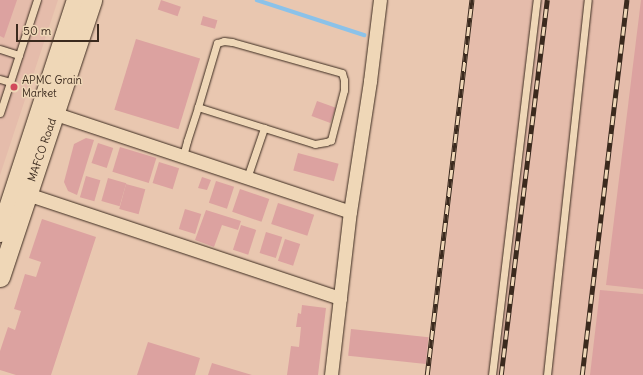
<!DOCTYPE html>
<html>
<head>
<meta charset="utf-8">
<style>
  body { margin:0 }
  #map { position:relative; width:643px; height:375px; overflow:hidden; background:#e9c7b0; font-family:Delius,sans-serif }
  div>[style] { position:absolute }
  .built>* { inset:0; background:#e5bcab }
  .stream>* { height:3.5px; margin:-1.75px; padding:0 1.75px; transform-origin:1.75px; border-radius:1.75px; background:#8bc2e9 }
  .building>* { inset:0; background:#dca2a0; transform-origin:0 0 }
  .roads { filter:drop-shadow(0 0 1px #3b2a1e) drop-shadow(0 0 1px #3b2a1e) }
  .lane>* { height:7px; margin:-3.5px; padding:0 3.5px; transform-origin:3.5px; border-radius:3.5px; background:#efd7b7 }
  .street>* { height:13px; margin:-6.5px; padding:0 6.5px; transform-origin:6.5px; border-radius:6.5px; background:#efd7b7 }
  .secondary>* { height:19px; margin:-9.5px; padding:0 9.5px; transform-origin:9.5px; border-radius:9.5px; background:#efd7b7 }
  .rail>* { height:4.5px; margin-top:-2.25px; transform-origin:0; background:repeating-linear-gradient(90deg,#efd7b7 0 9px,#3b2a1e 0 18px); box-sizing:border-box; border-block:1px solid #3b2a1e }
  .dots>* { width:11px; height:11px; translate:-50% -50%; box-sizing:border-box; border:2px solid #efd7b7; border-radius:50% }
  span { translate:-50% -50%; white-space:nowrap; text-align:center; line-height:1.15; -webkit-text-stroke:3px #efd7b7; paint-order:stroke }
  .poi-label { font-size:11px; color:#3b2a1e }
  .left { translate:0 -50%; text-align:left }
  .street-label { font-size:11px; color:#3b2a1e }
  .scale { position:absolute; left:16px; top:24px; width:83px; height:18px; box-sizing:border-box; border:2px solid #3b2a1e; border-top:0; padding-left:5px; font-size:12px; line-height:14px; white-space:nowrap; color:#3b2a1e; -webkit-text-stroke:3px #efd7b7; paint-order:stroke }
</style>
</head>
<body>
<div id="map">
  <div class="built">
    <div style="clip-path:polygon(0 0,58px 0,0 175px)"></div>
    <div style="clip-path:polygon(475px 0,643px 0,643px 375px,430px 375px)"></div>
  </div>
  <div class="stream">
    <div style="left:257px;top:0;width:113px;rotate:18.1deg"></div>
  </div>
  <div class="building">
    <div style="clip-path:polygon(0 0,17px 0,4px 38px,0 36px)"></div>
    <div style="left:161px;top:0;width:21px;height:10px;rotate:19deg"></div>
    <div style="clip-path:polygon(641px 0,643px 0,643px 289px,606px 285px)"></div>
    <div style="left:203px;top:16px;width:15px;height:9px;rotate:16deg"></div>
    <div style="left:136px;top:39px;width:67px;height:74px;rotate:17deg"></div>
    <div style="left:317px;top:101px;width:20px;height:16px;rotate:20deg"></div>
    <div style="clip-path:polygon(86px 138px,94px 140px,77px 195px,68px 191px,64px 182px,74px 144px)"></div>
    <div style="left:98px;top:143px;width:16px;height:21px;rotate:18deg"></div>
    <div style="left:120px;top:147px;width:38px;height:26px;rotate:17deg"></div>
    <div style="left:298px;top:153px;width:42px;height:18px;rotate:15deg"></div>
    <div style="left:159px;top:162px;width:21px;height:22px;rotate:17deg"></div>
    <div style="left:86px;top:176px;width:15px;height:22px;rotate:16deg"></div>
    <div style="clip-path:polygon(202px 177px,211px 180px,207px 190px,198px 188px)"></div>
    <div style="left:108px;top:178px;width:19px;height:24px;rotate:16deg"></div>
    <div style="left:216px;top:181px;width:19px;height:23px;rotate:18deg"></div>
    <div style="left:126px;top:184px;width:20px;height:26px;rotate:15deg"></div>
    <div style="left:240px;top:189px;width:31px;height:24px;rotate:19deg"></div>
    <div style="left:278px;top:203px;width:38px;height:22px;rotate:18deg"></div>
    <div style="left:185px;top:209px;width:17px;height:21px;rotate:17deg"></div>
    <div style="clip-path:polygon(206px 210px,241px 221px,238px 230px,222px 225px,214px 247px,195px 240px)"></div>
    <div style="clip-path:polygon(42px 219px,96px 237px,51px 375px,16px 375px,0 370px,0 351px,8px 327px,15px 330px,21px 311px,14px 309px,25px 274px,36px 277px,41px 262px,29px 258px)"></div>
    <div style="left:241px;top:225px;width:16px;height:26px;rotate:18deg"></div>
    <div style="left:266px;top:232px;width:17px;height:22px;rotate:17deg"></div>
    <div style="left:285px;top:239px;width:16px;height:23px;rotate:18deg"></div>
    <div style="clip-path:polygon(600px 290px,643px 294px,643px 375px,590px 375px)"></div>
    <div style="clip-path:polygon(302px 305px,326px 308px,318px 375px,287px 375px,291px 346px,299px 347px,301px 327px,296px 327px,298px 313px,301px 314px)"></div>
    <div style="left:351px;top:329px;width:78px;height:27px;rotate:6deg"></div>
    <div style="clip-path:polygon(148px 342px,200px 358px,195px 375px,137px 375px)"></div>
    <div style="clip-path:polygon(212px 363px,252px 375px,208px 375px)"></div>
  </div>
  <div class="roads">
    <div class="lane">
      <div style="left:0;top:49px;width:20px;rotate:18deg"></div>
      <div style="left:0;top:79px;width:10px;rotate:17deg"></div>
      <div style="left:0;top:113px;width:119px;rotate:-71.9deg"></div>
      <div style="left:183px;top:156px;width:16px;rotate:-75deg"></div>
      <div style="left:187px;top:141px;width:36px;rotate:-72deg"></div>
      <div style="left:198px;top:107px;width:67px;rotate:-73.5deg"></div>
      <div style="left:217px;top:43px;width:7px;rotate:-16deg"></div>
      <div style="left:224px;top:41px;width:8px;rotate:7deg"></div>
      <div style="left:232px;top:42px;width:114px;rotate:15.7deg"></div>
      <div style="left:342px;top:73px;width:7px;rotate:74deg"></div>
      <div style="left:344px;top:80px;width:10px;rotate:90deg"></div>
      <div style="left:344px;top:90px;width:52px;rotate:104.6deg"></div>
      <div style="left:331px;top:140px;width:5px;rotate:158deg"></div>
      <div style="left:326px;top:142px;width:11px;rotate:170deg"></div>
      <div style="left:315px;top:144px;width:123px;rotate:-162.5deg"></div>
      <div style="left:247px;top:178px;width:53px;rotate:-71.2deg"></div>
      <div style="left:492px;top:375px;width:378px;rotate:-83.2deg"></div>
      <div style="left:547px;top:375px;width:377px;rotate:-83.8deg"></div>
    </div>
    <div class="street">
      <div style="left:47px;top:111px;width:319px;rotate:18.4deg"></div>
      <div style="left:27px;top:194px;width:330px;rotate:18.4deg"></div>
      <div style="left:331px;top:375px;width:164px;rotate:-83.4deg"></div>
      <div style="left:350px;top:212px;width:133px;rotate:-81.3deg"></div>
      <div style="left:370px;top:81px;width:82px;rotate:-83deg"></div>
    </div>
    <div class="secondary">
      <div style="left:0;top:232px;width:244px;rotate:-71.9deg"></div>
      <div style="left:0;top:277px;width:292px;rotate:-71.6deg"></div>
    </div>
  </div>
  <div class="rail">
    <div style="left:427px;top:375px;width:378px;rotate:-83.2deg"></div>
    <div style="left:501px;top:375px;width:378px;rotate:-83deg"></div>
    <div style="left:582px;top:375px;width:378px;rotate:-83.2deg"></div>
  </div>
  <div class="dots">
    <div style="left:14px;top:87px;background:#d1495b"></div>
  </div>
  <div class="poi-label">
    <span class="left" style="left:22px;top:87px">APMC Grain<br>Market</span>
  </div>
  <div class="street-label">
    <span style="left:42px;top:150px;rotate:-71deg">MAFCO Road</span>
  </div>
  <div class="scale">50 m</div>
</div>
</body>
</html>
